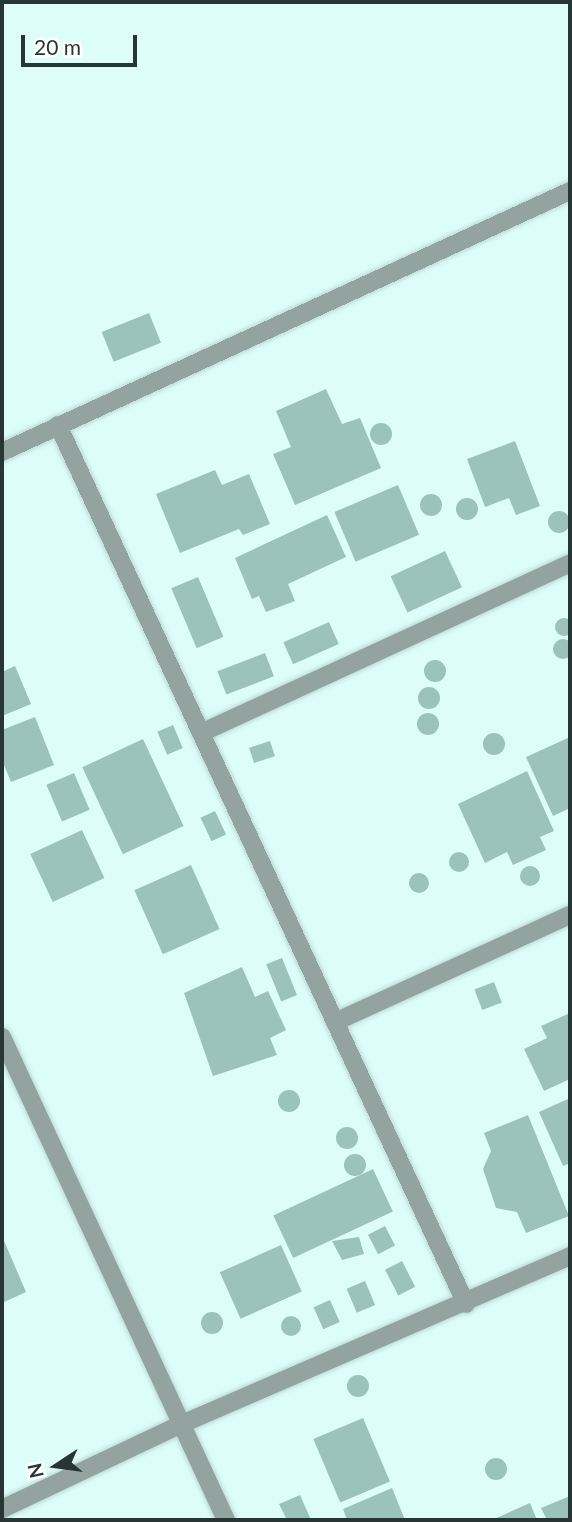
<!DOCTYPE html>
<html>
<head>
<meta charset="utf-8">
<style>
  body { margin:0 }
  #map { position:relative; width:572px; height:1522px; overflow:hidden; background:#ddfdf8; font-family:Lato,sans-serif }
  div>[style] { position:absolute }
  .building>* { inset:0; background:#9bc2bb; transform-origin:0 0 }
  .round { border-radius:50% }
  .roads { filter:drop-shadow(0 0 2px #bcd9d5) drop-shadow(0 0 2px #bcd9d5) }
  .minor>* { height:18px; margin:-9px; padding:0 9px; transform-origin:9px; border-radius:9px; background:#93a3a0 }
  span { translate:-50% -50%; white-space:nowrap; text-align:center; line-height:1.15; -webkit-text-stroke:5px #fff; paint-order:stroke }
  .frame { position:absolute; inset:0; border:4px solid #273634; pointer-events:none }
  .north { position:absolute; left:21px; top:1431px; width:70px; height:70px; -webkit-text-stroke:5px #fff; paint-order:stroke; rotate:257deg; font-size:19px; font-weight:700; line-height:28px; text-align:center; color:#273634 }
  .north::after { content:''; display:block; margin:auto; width:24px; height:32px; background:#273634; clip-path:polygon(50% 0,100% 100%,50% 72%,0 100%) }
  .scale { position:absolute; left:21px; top:35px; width:116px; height:32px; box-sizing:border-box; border:4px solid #273634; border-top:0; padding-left:9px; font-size:21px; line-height:24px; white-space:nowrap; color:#273634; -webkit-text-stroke:5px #fff; paint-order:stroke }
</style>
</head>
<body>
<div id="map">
  <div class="building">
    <div style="left:149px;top:313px;width:32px;height:51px;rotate:68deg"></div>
    <div style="clip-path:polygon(326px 389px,342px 424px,360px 418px,381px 468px,295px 505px,273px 454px,291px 447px,276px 411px)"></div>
    <div class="round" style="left:370px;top:423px;width:22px;height:22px"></div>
    <div style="clip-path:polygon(515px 441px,540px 506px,516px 515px,509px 498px,485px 507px,467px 459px)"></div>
    <div style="clip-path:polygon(215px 470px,222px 485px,249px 474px,270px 524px,243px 535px,239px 529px,180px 553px,156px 494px)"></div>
    <div style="left:398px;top:485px;width:54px;height:69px;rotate:67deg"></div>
    <div class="round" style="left:420px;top:494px;width:22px;height:22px"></div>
    <div class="round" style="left:456px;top:498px;width:22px;height:22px"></div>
    <div class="round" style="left:548px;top:511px;width:22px;height:22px"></div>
    <div style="clip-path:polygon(327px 515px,346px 557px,288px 584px,295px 601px,266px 612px,259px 596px,252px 599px,235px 558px)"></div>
    <div style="left:445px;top:551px;width:40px;height:60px;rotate:65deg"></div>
    <div style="left:198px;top:577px;width:65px;height:29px;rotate:67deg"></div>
    <div class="round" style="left:555px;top:618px;width:18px;height:18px"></div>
    <div style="left:329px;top:622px;width:24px;height:50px;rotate:66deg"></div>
    <div class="round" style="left:553px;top:639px;width:20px;height:20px"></div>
    <div style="left:265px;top:653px;width:25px;height:51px;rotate:69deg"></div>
    <div class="round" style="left:424px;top:660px;width:22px;height:22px"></div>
    <div style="clip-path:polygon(15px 666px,31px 704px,2px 716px,2px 672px)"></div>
    <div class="round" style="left:418px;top:687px;width:22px;height:22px"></div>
    <div class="round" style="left:417px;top:713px;width:22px;height:22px"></div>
    <div style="clip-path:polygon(35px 717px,54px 765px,11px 782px,2px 760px,2px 730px)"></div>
    <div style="left:173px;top:725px;width:25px;height:17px;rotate:67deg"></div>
    <div class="round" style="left:483px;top:733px;width:22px;height:22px"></div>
    <div style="clip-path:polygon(570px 737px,570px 814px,568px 809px,553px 816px,526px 757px)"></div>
    <div style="left:143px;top:739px;width:96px;height:67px;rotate:65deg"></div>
    <div style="left:270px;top:741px;width:16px;height:22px;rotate:72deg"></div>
    <div style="clip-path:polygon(527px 771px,554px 831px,540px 837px,546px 850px,513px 865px,507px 852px,485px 863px,458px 804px)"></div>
    <div style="left:74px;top:773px;width:40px;height:30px;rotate:67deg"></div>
    <div style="left:215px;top:811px;width:26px;height:16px;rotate:65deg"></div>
    <div style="left:82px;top:830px;width:53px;height:57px;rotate:65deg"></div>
    <div class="round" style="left:449px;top:852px;width:20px;height:20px"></div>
    <div style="left:191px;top:865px;width:70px;height:62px;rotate:66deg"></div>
    <div class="round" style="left:520px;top:866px;width:20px;height:20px"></div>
    <div class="round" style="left:409px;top:873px;width:20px;height:20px"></div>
    <div style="left:282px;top:958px;width:40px;height:17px;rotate:68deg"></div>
    <div style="clip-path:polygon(242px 967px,255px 997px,268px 991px,286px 1030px,270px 1038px,277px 1055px,213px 1076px,184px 993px)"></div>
    <div style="left:494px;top:982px;width:22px;height:21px;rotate:69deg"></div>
    <div style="clip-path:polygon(570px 1013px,570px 1079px,544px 1091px,524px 1049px,547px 1038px,541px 1026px)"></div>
    <div class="round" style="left:278px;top:1090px;width:22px;height:22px"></div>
    <div style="clip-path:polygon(570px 1098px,570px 1163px,563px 1166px,539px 1112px)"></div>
    <div style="clip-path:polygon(528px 1115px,569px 1216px,526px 1233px,517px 1212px,496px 1208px,483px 1169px,491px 1151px,484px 1133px)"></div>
    <div class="round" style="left:336px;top:1127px;width:22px;height:22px"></div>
    <div class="round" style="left:344px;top:1154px;width:22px;height:22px"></div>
    <div style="left:373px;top:1169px;width:47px;height:110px;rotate:65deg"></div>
    <div style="left:385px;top:1226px;width:22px;height:19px;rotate:63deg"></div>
    <div style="clip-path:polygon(2px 1236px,26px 1292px,2px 1303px)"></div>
    <div style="clip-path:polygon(359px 1237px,364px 1254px,342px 1260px,332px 1241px)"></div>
    <div style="left:281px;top:1245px;width:51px;height:67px;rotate:66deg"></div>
    <div style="left:402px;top:1261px;width:29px;height:19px;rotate:63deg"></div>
    <div style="left:365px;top:1281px;width:26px;height:20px;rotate:67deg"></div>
    <div style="left:330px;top:1300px;width:24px;height:18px;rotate:66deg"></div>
    <div class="round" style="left:201px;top:1312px;width:22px;height:22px"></div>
    <div class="round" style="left:281px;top:1316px;width:20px;height:20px"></div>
    <div class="round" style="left:347px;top:1375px;width:22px;height:22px"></div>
    <div style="left:363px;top:1418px;width:69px;height:54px;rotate:67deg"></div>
    <div class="round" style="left:485px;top:1458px;width:22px;height:22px"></div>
    <div style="clip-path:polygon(392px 1488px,405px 1520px,347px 1520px,343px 1509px)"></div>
    <div style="clip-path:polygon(300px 1495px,311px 1520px,287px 1520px,279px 1504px)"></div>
    <div style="clip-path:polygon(570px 1496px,570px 1520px,547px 1520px,541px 1508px)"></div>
    <div style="clip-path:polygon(530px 1503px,537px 1520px,492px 1520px)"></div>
  </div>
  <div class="roads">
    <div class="minor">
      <div style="left:58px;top:425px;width:969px;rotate:65.1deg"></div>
      <div style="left:2px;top:452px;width:625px;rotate:-24.68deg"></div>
      <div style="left:201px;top:733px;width:406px;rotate:-24.7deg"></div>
      <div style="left:335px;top:1022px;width:258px;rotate:-24.5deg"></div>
      <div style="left:2px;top:1037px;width:532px;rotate:65.12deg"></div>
      <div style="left:2px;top:1509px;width:199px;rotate:-25.3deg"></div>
      <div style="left:182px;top:1424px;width:423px;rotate:-23.4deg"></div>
    </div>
  </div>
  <div class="frame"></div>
  <div class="north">N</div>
  <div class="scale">20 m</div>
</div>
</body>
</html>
